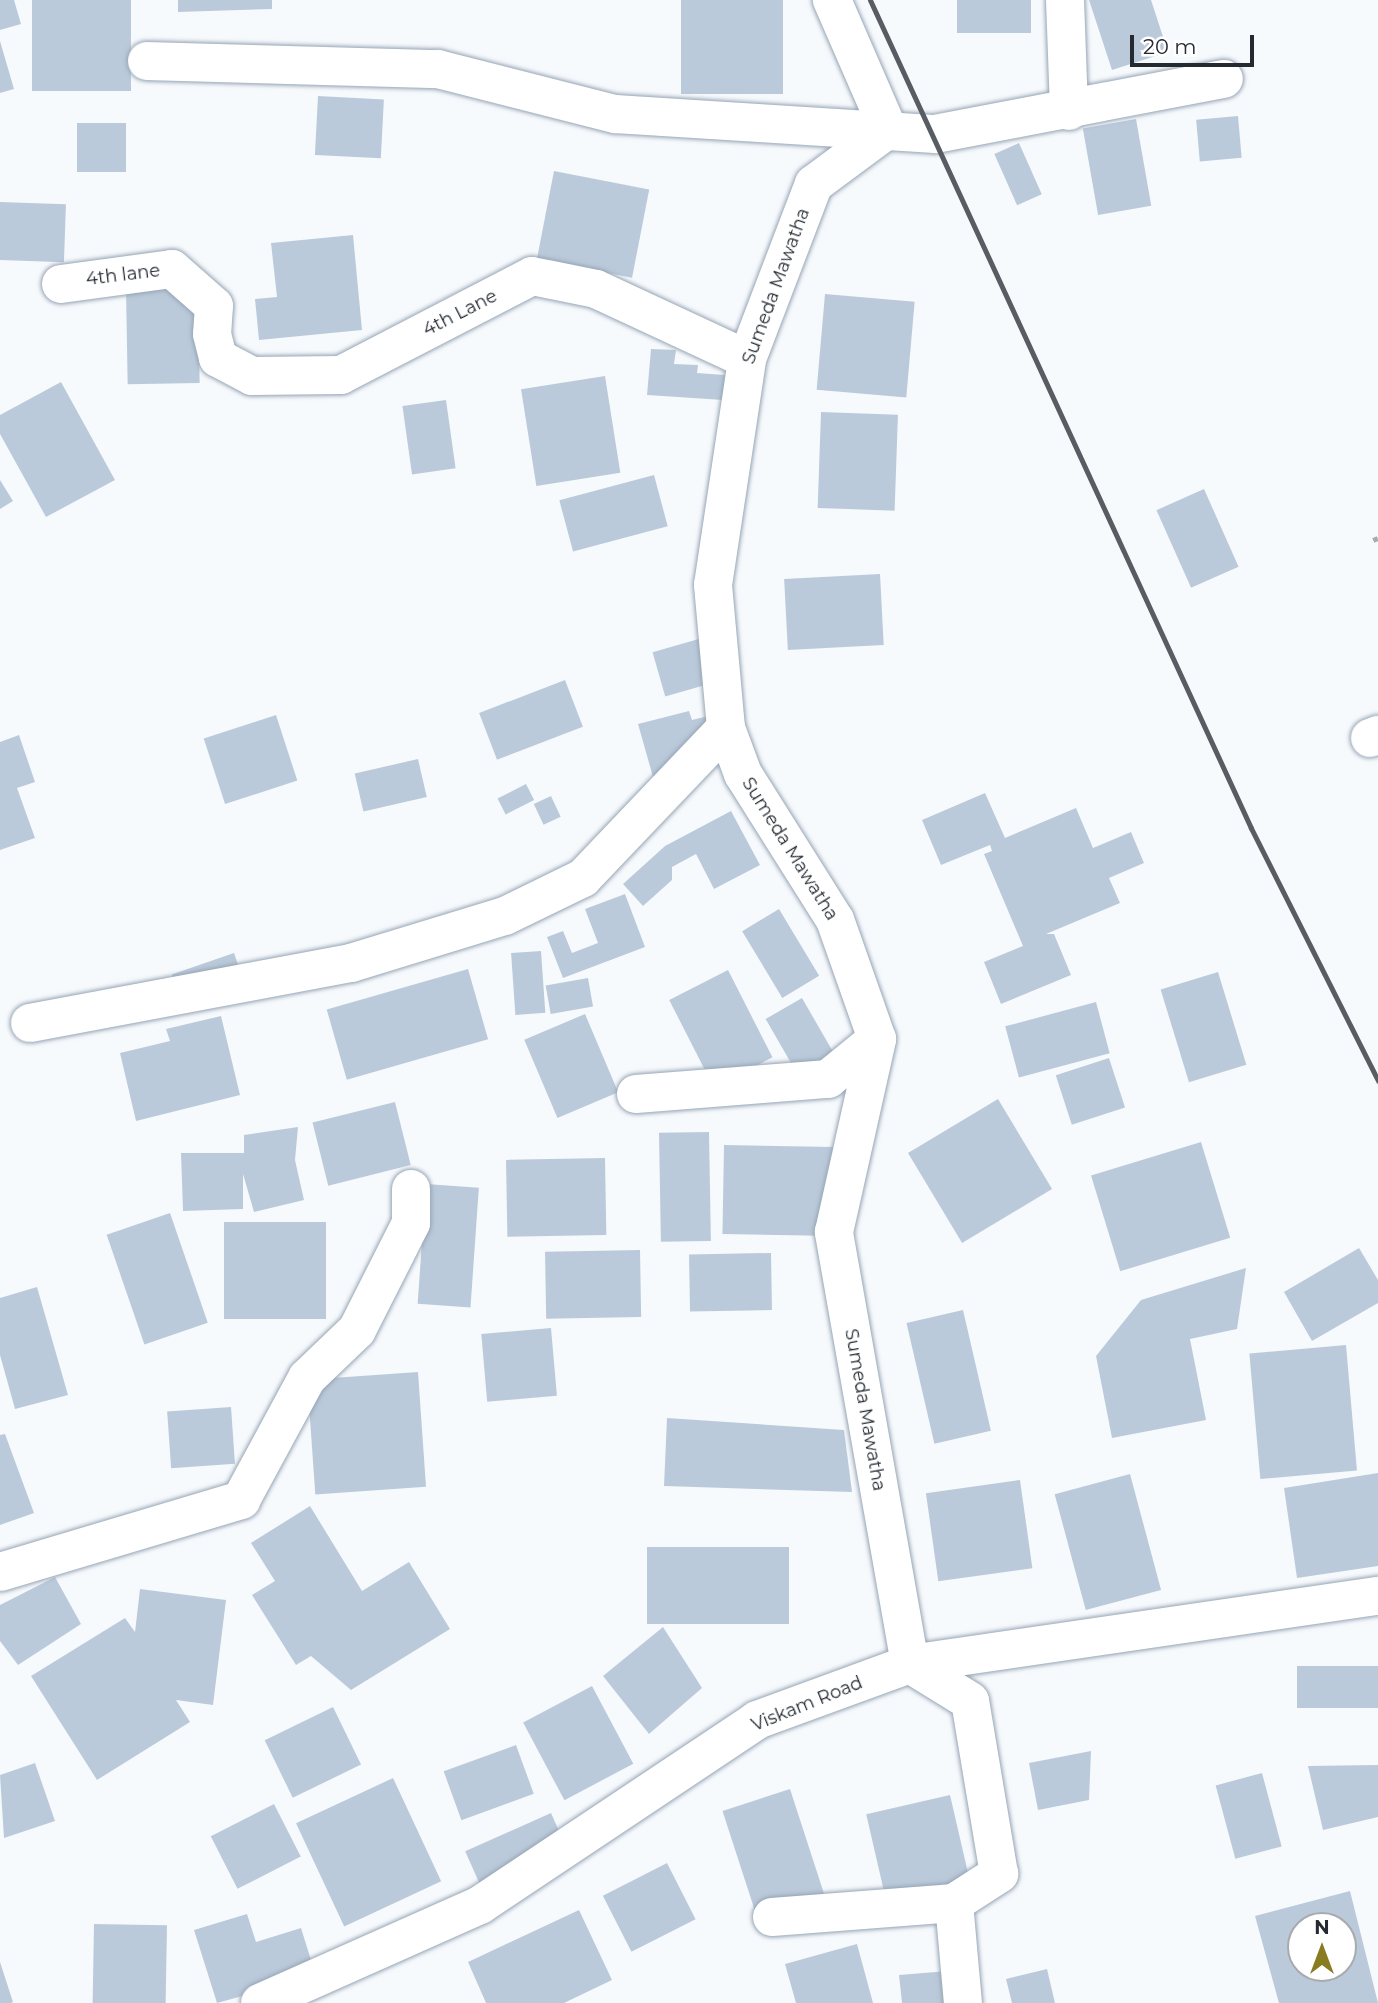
<!DOCTYPE html>
<html>
<head>
<meta charset="utf-8">
<style>
  body { margin:0 }
  #map { position:relative; width:1378px; height:2003px; overflow:hidden; background:#f7fafd; font-family:Montserrat,sans-serif }
  div>[style] { position:absolute }
  .building>* { inset:0; background:#bbcadb; transform-origin:0 0 }
  .path>* { height:4.5px; margin-top:-2.25px; transform-origin:0; background:repeating-linear-gradient(90deg,#a7aaaf 0 7px,transparent 0 10.5px) }
  .roads { filter:drop-shadow(0 0 2px #96a5b5) drop-shadow(0 0 2px #96a5b5) }
  .minor>* { height:38px; margin:-19px; padding:0 19px; transform-origin:19px; border-radius:19px; background:#fff }
  .rail>* { height:5px; margin:-2.5px; padding:0 2.5px; transform-origin:2.5px; border-radius:2.5px; background:#585d63 }
  span { translate:-50% -50%; white-space:nowrap; text-align:center; line-height:1.15; -webkit-text-stroke:6px #fff; paint-order:stroke }
  .street-label { font-size:18px; color:#252a31 }
  .north { position:absolute; left:1287px; top:1912px; width:70px; height:70px; box-sizing:border-box; background:#fff; border:2px solid #a8aaad; border-radius:50%; rotate:0deg; font-size:19px; font-weight:700; line-height:28px; text-align:center; color:#252a31 }
  .north::after { content:''; display:block; margin:auto; width:24px; height:32px; background:#897b20; clip-path:polygon(50% 0,100% 100%,50% 72%,0 100%) }
  .scale { position:absolute; left:1130px; top:35px; width:124px; height:32px; box-sizing:border-box; border:4px solid #252a31; border-top:0; padding-left:9px; font-size:21px; line-height:24px; white-space:nowrap; color:#252a31; -webkit-text-stroke:5px #fff; paint-order:stroke }
</style>
</head>
<body>
<div id="map">
  <div class="building">
    <div style="clip-path:polygon(0 0,14px 0,21px 24px,0 30px)"></div>
    <div style="left:32px;top:0;width:99px;height:91px"></div>
    <div style="clip-path:polygon(178px 0,272px 0,272px 9px,178px 12px)"></div>
    <div style="left:681px;top:0;width:102px;height:94px"></div>
    <div style="left:957px;top:0;width:74px;height:33px"></div>
    <div style="clip-path:polygon(1089px 0,1151px 0,1168px 52px,1112px 70px)"></div>
    <div style="clip-path:polygon(0 41px,14px 89px,0 93px)"></div>
    <div style="left:318px;top:96px;width:66px;height:59px;rotate:3deg"></div>
    <div style="left:1238px;top:116px;width:42px;height:42px;rotate:85deg"></div>
    <div style="left:1136px;top:119px;width:88px;height:54px;rotate:80deg"></div>
    <div style="left:77px;top:123px;width:49px;height:49px"></div>
    <div style="left:1019px;top:143px;width:56px;height:27px;rotate:66deg"></div>
    <div style="left:554px;top:171px;width:97px;height:90px;rotate:11deg"></div>
    <div style="left:0;top:202px;width:66px;height:58px;rotate:2deg"></div>
    <div style="clip-path:polygon(353px 235px,362px 330px,259px 340px,255px 299px,277px 297px,271px 243px)"></div>
    <div style="left:198px;top:288px;width:95px;height:72px;rotate:89deg"></div>
    <div style="left:825px;top:294px;width:90px;height:96px;rotate:5deg"></div>
    <div style="clip-path:polygon(651px 349px,676px 350px,674px 364px,698px 365px,697px 373px,725px 375px,723px 400px,647px 395px)"></div>
    <div style="left:605px;top:376px;width:98px;height:85px;rotate:81deg"></div>
    <div style="clip-path:polygon(61px 382px,115px 480px,46px 517px,0 434px,0 415px)"></div>
    <div style="left:446px;top:400px;width:69px;height:44px;rotate:82deg"></div>
    <div style="left:821px;top:412px;width:77px;height:96px;rotate:2deg"></div>
    <div style="left:654px;top:475px;width:53px;height:98px;rotate:75deg"></div>
    <div style="clip-path:polygon(0 480px,13px 501px,0 509px)"></div>
    <div style="left:1204px;top:489px;width:85px;height:52px;rotate:66deg"></div>
    <div style="left:880px;top:574px;width:71px;height:96px;rotate:87deg"></div>
    <div style="left:716px;top:634px;width:46px;height:66px;rotate:74deg"></div>
    <div style="left:565px;top:680px;width:50px;height:92px;rotate:69deg"></div>
    <div style="clip-path:polygon(689px 711px,692px 720px,712px 715px,705px 763px,653px 777px,638px 724px)"></div>
    <div style="left:276px;top:715px;width:69px;height:76px;rotate:72deg"></div>
    <div style="clip-path:polygon(19px 735px,35px 782px,17px 788px,35px 838px,0 850px,0 742px)"></div>
    <div style="left:418px;top:759px;width:39px;height:65px;rotate:77deg"></div>
    <div style="left:526px;top:784px;width:18px;height:32px;rotate:63deg"></div>
    <div style="clip-path:polygon(985px 793px,1005px 838px,1076px 808px,1093px 848px,1131px 832px,1144px 863px,1109px 878px,1120px 903px,1046px 934px,1054px 934px,1071px 975px,1001px 1004px,984px 962px,1023px 946px,984px 854px,992px 851px,990px 845px,941px 865px,922px 820px)"></div>
    <div style="left:551px;top:796px;width:23px;height:19px;rotate:65deg"></div>
    <div style="clip-path:polygon(731px 811px,760px 865px,714px 889px,696px 854px,672px 867px,672px 880px,643px 906px,623px 884px,665px 846px)"></div>
    <div style="clip-path:polygon(625px 894px,645px 947px,563px 978px,547px 937px,563px 931px,572px 953px,598px 943px,585px 909px)"></div>
    <div style="left:779px;top:909px;width:78px;height:43px;rotate:59deg"></div>
    <div style="left:541px;top:951px;width:62px;height:30px;rotate:86deg"></div>
    <div style="left:234px;top:953px;width:36px;height:66px;rotate:71deg"></div>
    <div style="left:468px;top:969px;width:73px;height:147px;rotate:74deg"></div>
    <div style="left:728px;top:970px;width:98px;height:66px;rotate:63deg"></div>
    <div style="left:1218px;top:972px;width:97px;height:60px;rotate:73deg"></div>
    <div style="left:588px;top:978px;width:29px;height:43px;rotate:80deg"></div>
    <div style="left:802px;top:998px;width:83px;height:42px;rotate:60deg"></div>
    <div style="left:1096px;top:1002px;width:53px;height:94px;rotate:75deg"></div>
    <div style="left:585px;top:1014px;width:85px;height:66px;rotate:67deg"></div>
    <div style="clip-path:polygon(221px 1016px,240px 1095px,136px 1121px,120px 1053px,170px 1041px,166px 1029px)"></div>
    <div style="left:1109px;top:1058px;width:52px;height:56px;rotate:72deg"></div>
    <div style="left:998px;top:1099px;width:105px;height:105px;rotate:59deg"></div>
    <div style="left:395px;top:1102px;width:65px;height:85px;rotate:76deg"></div>
    <div style="clip-path:polygon(298px 1127px,295px 1160px,304px 1200px,254px 1212px,243px 1174px,243px 1209px,183px 1211px,181px 1153px,244px 1153px,244px 1135px)"></div>
    <div style="left:709px;top:1132px;width:109px;height:50px;rotate:89deg"></div>
    <div style="left:1201px;top:1142px;width:100px;height:115px;rotate:73deg"></div>
    <div style="left:724px;top:1145px;width:111px;height:89px;rotate:1deg"></div>
    <div style="left:605px;top:1158px;width:77px;height:99px;rotate:89deg"></div>
    <div style="left:426px;top:1184px;width:53px;height:120px;rotate:4deg"></div>
    <div style="left:170px;top:1213px;width:116px;height:67px;rotate:71deg"></div>
    <div style="left:224px;top:1222px;width:102px;height:97px"></div>
    <div style="clip-path:polygon(1359px 1248px,1378px 1280px,1378px 1303px,1312px 1341px,1284px 1292px)"></div>
    <div style="left:640px;top:1250px;width:67px;height:95px;rotate:89deg"></div>
    <div style="left:771px;top:1253px;width:57px;height:82px;rotate:89deg"></div>
    <div style="clip-path:polygon(1246px 1268px,1237px 1329px,1190px 1339px,1206px 1420px,1112px 1438px,1096px 1356px,1141px 1300px)"></div>
    <div style="clip-path:polygon(37px 1287px,68px 1395px,15px 1409px,0 1355px,0 1298px)"></div>
    <div style="left:963px;top:1310px;width:124px;height:58px;rotate:77deg"></div>
    <div style="left:551px;top:1328px;width:68px;height:70px;rotate:85deg"></div>
    <div style="left:1346px;top:1345px;width:126px;height:97px;rotate:85deg"></div>
    <div style="left:418px;top:1372px;width:115px;height:111px;rotate:86deg"></div>
    <div style="left:231px;top:1407px;width:57px;height:64px;rotate:86deg"></div>
    <div style="clip-path:polygon(667px 1418px,844px 1430px,852px 1492px,664px 1486px)"></div>
    <div style="clip-path:polygon(5px 1434px,34px 1513px,0 1525px,0 1435px)"></div>
    <div style="clip-path:polygon(1378px 1473px,1378px 1566px,1297px 1578px,1284px 1488px)"></div>
    <div style="left:1130px;top:1474px;width:120px;height:78px;rotate:75deg"></div>
    <div style="left:1020px;top:1480px;width:89px;height:95px;rotate:82deg"></div>
    <div style="clip-path:polygon(310px 1506px,362px 1591px,409px 1562px,450px 1629px,351px 1690px,311px 1656px,296px 1665px,252px 1595px,275px 1581px,251px 1543px)"></div>
    <div style="left:647px;top:1547px;width:142px;height:77px"></div>
    <div style="clip-path:polygon(55px 1577px,81px 1624px,18px 1665px,0 1641px,0 1605px)"></div>
    <div style="clip-path:polygon(140px 1589px,226px 1600px,213px 1705px,176px 1700px,190px 1722px,97px 1780px,31px 1676px,125px 1618px,135px 1632px)"></div>
    <div style="clip-path:polygon(663px 1627px,702px 1688px,649px 1734px,603px 1676px)"></div>
    <div style="left:1378px;top:1666px;width:42px;height:81px;rotate:90deg"></div>
    <div style="left:592px;top:1686px;width:88px;height:78px;rotate:62deg"></div>
    <div style="left:333px;top:1707px;width:64px;height:76px;rotate:64deg"></div>
    <div style="left:516px;top:1745px;width:52px;height:77px;rotate:70deg"></div>
    <div style="clip-path:polygon(1091px 1751px,1089px 1800px,1038px 1810px,1029px 1763px)"></div>
    <div style="clip-path:polygon(35px 1763px,55px 1821px,4px 1838px,0 1775px)"></div>
    <div style="clip-path:polygon(1378px 1765px,1378px 1817px,1323px 1830px,1308px 1766px)"></div>
    <div style="left:1262px;top:1773px;width:76px;height:48px;rotate:75deg"></div>
    <div style="left:393px;top:1778px;width:114px;height:107px;rotate:65deg"></div>
    <div style="left:790px;top:1789px;width:111px;height:71px;rotate:72deg"></div>
    <div style="left:950px;top:1795px;width:104px;height:86px;rotate:77deg"></div>
    <div style="left:274px;top:1804px;width:59px;height:71px;rotate:63deg"></div>
    <div style="left:551px;top:1813px;width:45px;height:94px;rotate:66deg"></div>
    <div style="left:667px;top:1863px;width:63px;height:72px;rotate:63deg"></div>
    <div style="clip-path:polygon(evenodd,1350px 1891px,1378px 2003px,1279px 2003px,1255px 1916px,1350px 1891px,1301px 1926px,1343px 1926px,1343px 1968px,1301px 1968px,1301px 1926px)"></div>
    <div style="clip-path:polygon(579px 1910px,612px 1980px,564px 2003px,486px 2003px,468px 1962px)"></div>
    <div style="clip-path:polygon(247px 1914px,256px 1942px,301px 1928px,316px 1976px,217px 2003px,194px 1930px)"></div>
    <div style="left:94px;top:1924px;width:73px;height:79px;rotate:1deg"></div>
    <div style="clip-path:polygon(857px 1944px,873px 2003px,796px 2003px,785px 1964px)"></div>
    <div style="clip-path:polygon(0 1962px,13px 2002px,11px 2003px,0 2003px)"></div>
    <div style="clip-path:polygon(1047px 1969px,1055px 2003px,1012px 2003px,1006px 1979px)"></div>
    <div style="clip-path:polygon(948px 1971px,950px 2003px,902px 2003px,899px 1975px)"></div>
  </div>
  <div class="path">
    <div style="left:1373px;top:540px;width:5px;rotate:-22deg"></div>
  </div>
  <div class="roads">
    <div class="minor">
      <div style="left:1065px;top:0;width:111px;rotate:87.9deg"></div>
      <div style="left:147px;top:61px;width:291px;rotate:1.6deg"></div>
      <div style="left:438px;top:69px;width:183px;rotate:14.3deg"></div>
      <div style="left:615px;top:114px;width:321px;rotate:3.6deg"></div>
      <div style="left:935px;top:134px;width:294px;rotate:-10.8deg"></div>
      <div style="left:61px;top:284px;width:112px;rotate:-7.7deg"></div>
      <div style="left:172px;top:269px;width:56px;rotate:41.4deg"></div>
      <div style="left:214px;top:306px;width:28px;rotate:94deg"></div>
      <div style="left:212px;top:334px;width:25px;rotate:76deg"></div>
      <div style="left:218px;top:358px;width:38px;rotate:28deg"></div>
      <div style="left:252px;top:376px;width:89px;rotate:-0.6deg"></div>
      <div style="left:341px;top:375px;width:215px;rotate:-27.4deg"></div>
      <div style="left:532px;top:276px;width:65px;rotate:11.5deg"></div>
      <div style="left:596px;top:289px;width:166px;rotate:24.9deg"></div>
      <div style="left:1370px;top:738px;width:9px;rotate:-21deg"></div>
      <div style="left:30px;top:1023px;width:327px;rotate:-10.6deg"></div>
      <div style="left:351px;top:963px;width:161px;rotate:-17deg"></div>
      <div style="left:505px;top:916px;width:87px;rotate:-26deg"></div>
      <div style="left:583px;top:878px;width:207px;rotate:-46.4deg"></div>
      <div style="left:636px;top:1094px;width:193px;rotate:-4.5deg"></div>
      <div style="left:828px;top:1079px;width:63px;rotate:-39.2deg"></div>
      <div style="left:0;top:1572px;width:252px;rotate:-16.6deg"></div>
      <div style="left:241px;top:1500px;width:139px;rotate:-61.6deg"></div>
      <div style="left:307px;top:1378px;width:69px;rotate:-43.8deg"></div>
      <div style="left:357px;top:1330px;width:120px;rotate:-63.2deg"></div>
      <div style="left:411px;top:1223px;width:34px;rotate:-90deg"></div>
      <div style="left:954px;top:1903px;width:100px;rotate:84.9deg"></div>
      <div style="left:772px;top:1917px;width:183px;rotate:-4.4deg"></div>
      <div style="left:954px;top:1903px;width:54px;rotate:-32.8deg"></div>
      <div style="left:999px;top:1874px;width:175px;rotate:-99.5deg"></div>
      <div style="left:970px;top:1701px;width:70px;rotate:-148.3deg"></div>
      <div style="left:910px;top:1664px;width:439px;rotate:-100deg"></div>
      <div style="left:834px;top:1232px;width:198px;rotate:-77.4deg"></div>
      <div style="left:877px;top:1039px;width:126px;rotate:-109.4deg"></div>
      <div style="left:835px;top:920px;width:173px;rotate:-122.2deg"></div>
      <div style="left:743px;top:774px;width:49px;rotate:-110.3deg"></div>
      <div style="left:726px;top:728px;width:144px;rotate:-95.2deg"></div>
      <div style="left:713px;top:585px;width:229px;rotate:-81.4deg"></div>
      <div style="left:747px;top:359px;width:187px;rotate:-69.1deg"></div>
      <div style="left:814px;top:184px;width:92px;rotate:-36.6deg"></div>
      <div style="left:888px;top:129px;width:141px;rotate:-113.5deg"></div>
      <div style="left:260px;top:2003px;width:241px;rotate:-24deg"></div>
      <div style="left:480px;top:1905px;width:333px;rotate:-33.7deg"></div>
      <div style="left:757px;top:1720px;width:163px;rotate:-20.1deg"></div>
      <div style="left:910px;top:1664px;width:473px;rotate:-8.3deg"></div>
    </div>
  </div>
  <div class="rail">
    <div style="left:870px;top:0;width:911px;rotate:65.29deg"></div>
    <div style="left:1251px;top:828px;width:283px;rotate:63.3deg"></div>
  </div>
  <div class="street-label">
    <span style="left:123px;top:275px;rotate:-7deg">4th lane</span>
    <span style="left:776px;top:286px;rotate:-70deg">Sumeda Mawatha</span>
    <span style="left:460px;top:313px;rotate:-27deg">4th Lane</span>
    <span style="left:790px;top:849px;rotate:58deg">Sumeda Mawatha</span>
    <span style="left:865px;top:1410px;rotate:80deg">Sumeda Mawatha</span>
    <span style="left:807px;top:1704px;rotate:-22deg">Viskam Road</span>
  </div>
  <div class="north">N</div>
  <div class="scale">20 m</div>
</div>
</body>
</html>
